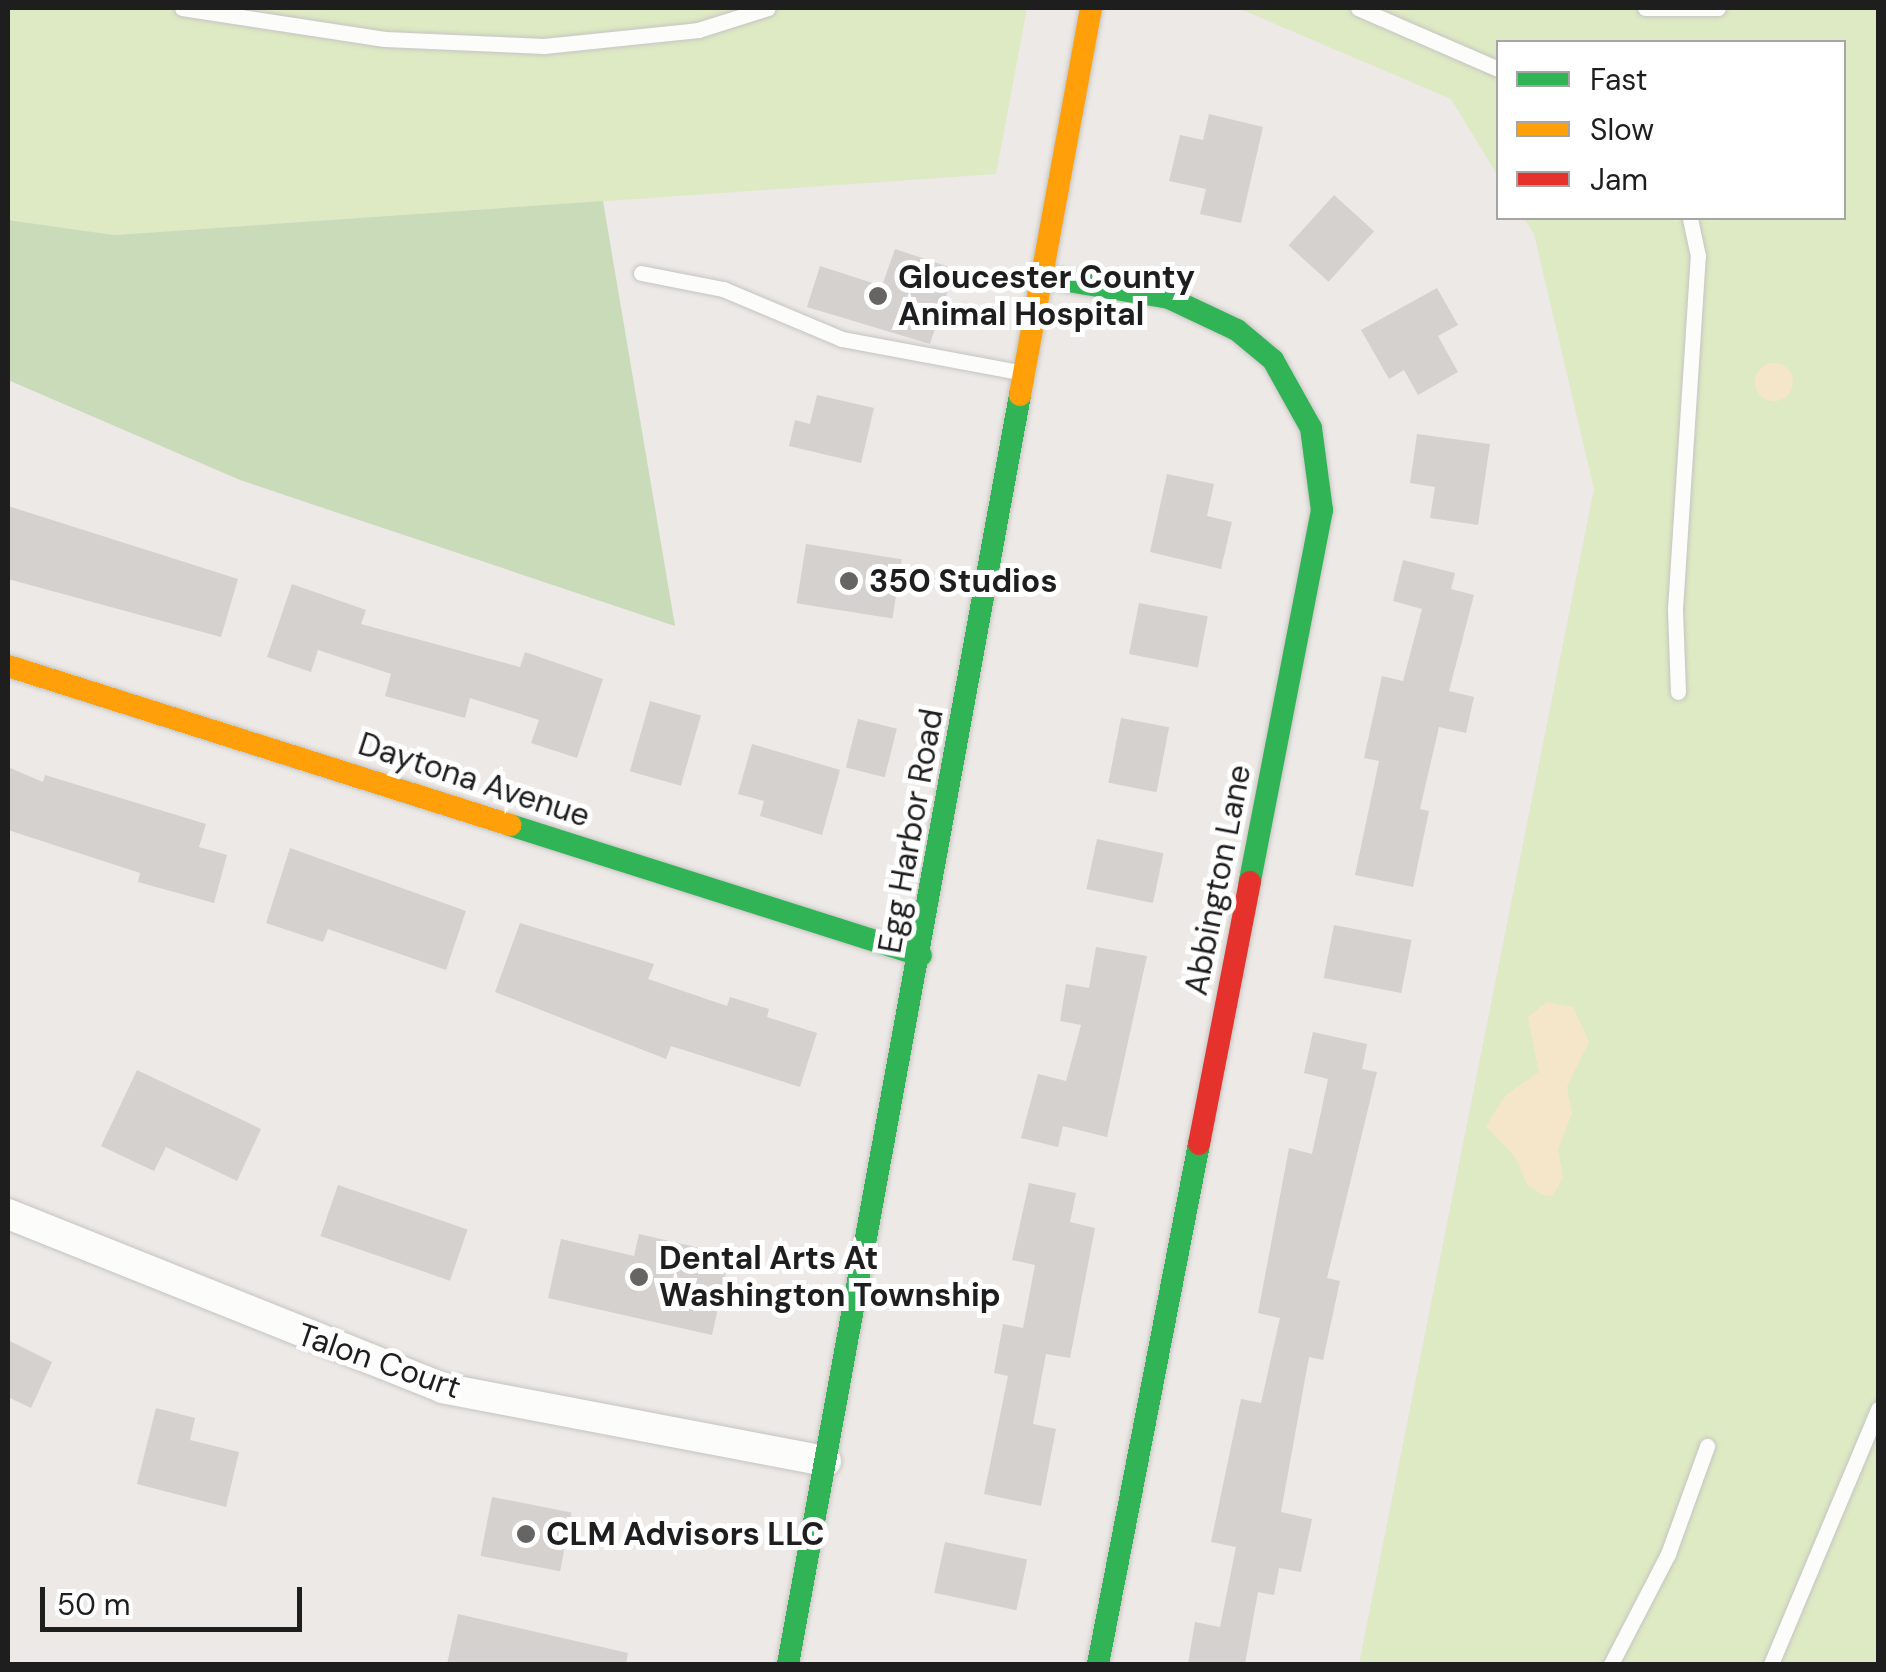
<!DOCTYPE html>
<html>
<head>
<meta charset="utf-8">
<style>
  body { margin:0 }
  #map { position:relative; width:1886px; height:1672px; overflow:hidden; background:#ece9e6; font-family:"DM Sans",sans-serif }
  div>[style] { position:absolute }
  .grass>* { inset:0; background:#deeac3 }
  .forest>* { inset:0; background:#cadbba }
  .sand>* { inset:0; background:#f6e6c9 }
  .round { border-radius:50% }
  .building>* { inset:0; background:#d4d1cf; transform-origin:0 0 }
  .roads { filter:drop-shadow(0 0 2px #c5c4c2) drop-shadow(0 0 2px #c5c4c2) }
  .lane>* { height:15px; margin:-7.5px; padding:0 7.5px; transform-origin:7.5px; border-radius:7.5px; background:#fcfcfb }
  .street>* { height:30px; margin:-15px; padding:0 15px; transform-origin:15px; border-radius:15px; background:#fcfcfb }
  .fast>* { height:22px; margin:-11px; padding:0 11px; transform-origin:11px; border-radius:11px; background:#30b455 }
  .slow>* { height:22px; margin:-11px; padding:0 11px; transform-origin:11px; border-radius:11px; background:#ff9f0a }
  .jam>* { height:22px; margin:-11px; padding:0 11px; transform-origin:11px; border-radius:11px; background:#e5322d }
  .dots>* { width:28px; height:28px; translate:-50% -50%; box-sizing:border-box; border:5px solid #fff; border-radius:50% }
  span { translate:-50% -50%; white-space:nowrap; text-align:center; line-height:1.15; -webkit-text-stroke:10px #fff; paint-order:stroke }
  .poi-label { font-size:32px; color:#1e1e1e; font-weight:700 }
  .left { translate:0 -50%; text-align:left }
  .street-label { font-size:32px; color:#1e1e1e }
  .frame { position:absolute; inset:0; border:10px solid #1e1e1e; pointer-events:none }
  .legend { position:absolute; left:1496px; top:40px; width:350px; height:180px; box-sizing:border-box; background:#fff; border:2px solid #a5a5a5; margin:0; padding:12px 18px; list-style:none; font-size:30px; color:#1e1e1e }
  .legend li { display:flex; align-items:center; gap:20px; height:50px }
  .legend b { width:50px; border:2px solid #a5a5a5 }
  .scale { position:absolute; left:40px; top:1587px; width:262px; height:45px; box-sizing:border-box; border:5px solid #1e1e1e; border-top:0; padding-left:12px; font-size:30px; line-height:35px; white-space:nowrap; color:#1e1e1e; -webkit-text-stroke:8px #fff; paint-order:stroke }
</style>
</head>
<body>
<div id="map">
  <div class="grass">
    <div style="clip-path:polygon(8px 8px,1027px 8px,996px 174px,114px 235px,8px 220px)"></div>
    <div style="clip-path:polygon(1238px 8px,1878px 8px,1878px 1664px,1359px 1664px,1594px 489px,1534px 234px,1524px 218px,1844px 218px,1844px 42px,1498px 42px,1498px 176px,1451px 99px)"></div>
  </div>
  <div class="forest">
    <div style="clip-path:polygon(603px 201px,675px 626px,240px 480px,8px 380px,8px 220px,114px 235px)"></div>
  </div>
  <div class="sand">
    <div class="round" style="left:1755px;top:363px;width:38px;height:38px"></div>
    <div style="clip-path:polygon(1547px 1002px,1573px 1007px,1589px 1042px,1567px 1087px,1572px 1113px,1558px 1149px,1563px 1178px,1553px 1195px,1545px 1196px,1528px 1186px,1516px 1158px,1486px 1126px,1506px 1095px,1539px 1072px,1528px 1017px)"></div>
  </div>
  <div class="building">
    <div style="clip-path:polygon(1209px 114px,1263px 127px,1241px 223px,1200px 214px,1206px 189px,1169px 181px,1180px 135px,1203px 140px)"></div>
    <div style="left:1334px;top:195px;width:54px;height:68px;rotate:42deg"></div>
    <div style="clip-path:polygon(895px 249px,955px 269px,930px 344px,807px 307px,820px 266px,882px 286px)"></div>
    <div style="clip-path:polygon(1437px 288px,1458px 325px,1438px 336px,1458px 372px,1418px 395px,1404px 370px,1389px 379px,1361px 330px)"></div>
    <div style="clip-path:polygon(817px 395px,874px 408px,861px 463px,789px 446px,795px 420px,810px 424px)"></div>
    <div style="clip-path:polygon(1417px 434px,1490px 444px,1478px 525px,1430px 518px,1435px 487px,1410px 483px)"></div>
    <div style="clip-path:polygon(1167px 474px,1214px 484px,1207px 516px,1232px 522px,1221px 569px,1150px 552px)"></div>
    <div style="clip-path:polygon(8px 506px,238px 579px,221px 637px,8px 579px)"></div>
    <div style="left:806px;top:544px;width:97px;height:60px;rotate:9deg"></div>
    <div style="clip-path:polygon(1403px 560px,1455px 573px,1451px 589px,1474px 595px,1449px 691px,1474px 697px,1466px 733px,1439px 727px,1420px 809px,1429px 811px,1413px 887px,1355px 875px,1379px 761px,1364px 758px,1382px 676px,1403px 681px,1422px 609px,1393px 601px)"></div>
    <div style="clip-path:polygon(292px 584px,366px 610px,361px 624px,520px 667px,525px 652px,603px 679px,577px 758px,531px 743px,539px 720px,470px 698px,465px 718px,385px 696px,391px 674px,318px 650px,311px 672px,267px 657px)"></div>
    <div style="left:1139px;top:603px;width:70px;height:52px;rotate:11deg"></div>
    <div style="left:650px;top:701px;width:53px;height:73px;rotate:16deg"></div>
    <div style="left:1121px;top:718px;width:49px;height:66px;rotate:11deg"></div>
    <div style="left:858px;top:719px;width:40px;height:50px;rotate:14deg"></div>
    <div style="clip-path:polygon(752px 744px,840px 770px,822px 835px,760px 816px,764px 801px,738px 794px)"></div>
    <div style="clip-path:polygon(8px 767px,43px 782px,45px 775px,206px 824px,199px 847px,227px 855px,214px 903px,138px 882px,140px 873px,8px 830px)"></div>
    <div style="left:1097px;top:839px;width:68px;height:51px;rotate:12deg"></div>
    <div style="clip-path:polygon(290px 848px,466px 911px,446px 970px,328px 929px,323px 942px,266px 923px)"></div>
    <div style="clip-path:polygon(520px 923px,654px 964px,648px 979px,727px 1006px,730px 997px,769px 1009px,767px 1017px,817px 1033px,800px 1087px,671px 1046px,666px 1059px,495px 992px)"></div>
    <div style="left:1334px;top:925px;width:79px;height:54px;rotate:11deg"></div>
    <div style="clip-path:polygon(1096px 947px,1147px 956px,1107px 1137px,1063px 1126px,1058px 1147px,1021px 1138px,1038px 1074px,1066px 1081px,1081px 1025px,1060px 1021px,1066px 984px,1089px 988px)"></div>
    <div style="clip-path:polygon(1313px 1032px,1367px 1044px,1362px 1069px,1377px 1072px,1327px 1278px,1340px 1281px,1323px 1360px,1309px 1357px,1281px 1512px,1312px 1519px,1301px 1572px,1279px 1568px,1274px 1595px,1258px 1592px,1245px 1664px,1188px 1664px,1195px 1622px,1220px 1627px,1236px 1547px,1211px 1542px,1241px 1399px,1261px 1403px,1280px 1318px,1258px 1313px,1289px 1148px,1312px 1154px,1328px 1079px,1304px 1073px)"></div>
    <div style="clip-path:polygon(137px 1070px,261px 1129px,237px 1181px,166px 1147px,154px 1171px,101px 1146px)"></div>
    <div style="clip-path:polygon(1029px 1183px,1076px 1193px,1070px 1222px,1095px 1228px,1070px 1358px,1046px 1354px,1033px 1424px,1056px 1429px,1041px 1506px,984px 1494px,1008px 1376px,994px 1373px,1003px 1324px,1023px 1328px,1035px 1265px,1012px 1260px)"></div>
    <div style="left:338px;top:1185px;width:137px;height:54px;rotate:19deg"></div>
    <div style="clip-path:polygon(639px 1234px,730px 1255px,712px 1335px,548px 1298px,561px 1239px,634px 1256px)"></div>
    <div style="clip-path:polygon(8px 1340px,52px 1362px,31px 1408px,8px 1397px)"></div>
    <div style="clip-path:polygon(156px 1408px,195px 1418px,190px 1440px,239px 1452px,226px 1507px,137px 1484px)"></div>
    <div style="left:492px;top:1497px;width:81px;height:60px;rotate:11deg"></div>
    <div style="left:945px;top:1542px;width:84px;height:52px;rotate:12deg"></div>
    <div style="clip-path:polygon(458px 1614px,628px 1653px,626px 1664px,447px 1664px)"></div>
  </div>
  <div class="roads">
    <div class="lane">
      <div style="left:182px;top:8px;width:205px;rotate:8.7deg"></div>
      <div style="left:385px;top:39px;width:159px;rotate:2.5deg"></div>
      <div style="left:544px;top:46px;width:155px;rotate:-5.9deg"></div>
      <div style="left:698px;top:30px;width:73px;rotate:-17.4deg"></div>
      <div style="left:1358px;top:8px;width:153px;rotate:23.5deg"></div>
      <div style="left:1645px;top:8px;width:73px"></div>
      <div style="left:641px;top:273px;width:84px;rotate:11deg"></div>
      <div style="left:723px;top:289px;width:129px;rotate:22.8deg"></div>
      <div style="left:842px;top:339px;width:184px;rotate:10.6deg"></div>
      <div style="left:1678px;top:692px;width:83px;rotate:-92.1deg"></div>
      <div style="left:1675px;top:609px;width:354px;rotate:-86.3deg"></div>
      <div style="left:1698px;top:256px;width:39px;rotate:-102deg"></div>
      <div style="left:1611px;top:1664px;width:124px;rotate:-62.6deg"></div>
      <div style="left:1668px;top:1554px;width:115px;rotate:-70.1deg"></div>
      <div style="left:1771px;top:1664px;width:277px;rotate:-67.2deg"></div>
    </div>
    <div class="street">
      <div style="left:8px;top:1214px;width:468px;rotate:21.8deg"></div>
      <div style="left:442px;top:1388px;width:391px;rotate:10.8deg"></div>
    </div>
    <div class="fast">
      <div style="left:1044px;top:277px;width:127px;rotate:9.5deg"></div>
      <div style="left:1169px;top:298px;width:75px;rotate:25.2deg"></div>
      <div style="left:1237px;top:330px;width:47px;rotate:39.8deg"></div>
      <div style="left:1273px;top:360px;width:78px;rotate:60.8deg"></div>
      <div style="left:1311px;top:428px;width:83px;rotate:82.4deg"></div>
      <div style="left:1322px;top:510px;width:379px;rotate:101deg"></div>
      <div style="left:510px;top:825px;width:431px;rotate:17.6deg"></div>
      <div style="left:788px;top:1664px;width:1290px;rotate:-79.64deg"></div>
      <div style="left:1098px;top:1664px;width:530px;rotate:-79.01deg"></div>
    </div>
    <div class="slow">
      <div style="left:1020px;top:395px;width:393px;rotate:-79.6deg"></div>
      <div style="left:8px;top:666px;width:527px;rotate:17.57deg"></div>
    </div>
    <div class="jam">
      <div style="left:1199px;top:1144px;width:267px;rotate:-79deg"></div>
    </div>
  </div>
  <div class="dots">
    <div style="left:878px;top:296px;background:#666564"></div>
    <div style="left:849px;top:581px;background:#666564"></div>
    <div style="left:639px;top:1277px;background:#666564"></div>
    <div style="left:526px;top:1534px;background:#666564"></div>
  </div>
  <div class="poi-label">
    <span class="left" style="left:898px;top:296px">Gloucester County<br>Animal Hospital</span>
    <span class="left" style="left:869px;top:581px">350 Studios</span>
    <span class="left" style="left:659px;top:1277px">Dental Arts At<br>Washington Township</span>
    <span class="left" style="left:546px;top:1534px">CLM Advisors LLC</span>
  </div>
  <div class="street-label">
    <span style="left:474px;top:780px;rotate:18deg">Daytona Avenue</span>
    <span style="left:911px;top:831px;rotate:-80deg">Egg Harbor Road</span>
    <span style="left:1218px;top:880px;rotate:-79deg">Abbington Lane</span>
    <span style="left:379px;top:1361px;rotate:19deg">Talon Court</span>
  </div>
  <div class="frame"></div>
  <ul class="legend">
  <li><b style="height:12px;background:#30b455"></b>Fast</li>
  <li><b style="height:12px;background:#ff9f0a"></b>Slow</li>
  <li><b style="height:12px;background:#e5322d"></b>Jam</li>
  </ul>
  <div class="scale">50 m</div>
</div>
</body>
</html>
